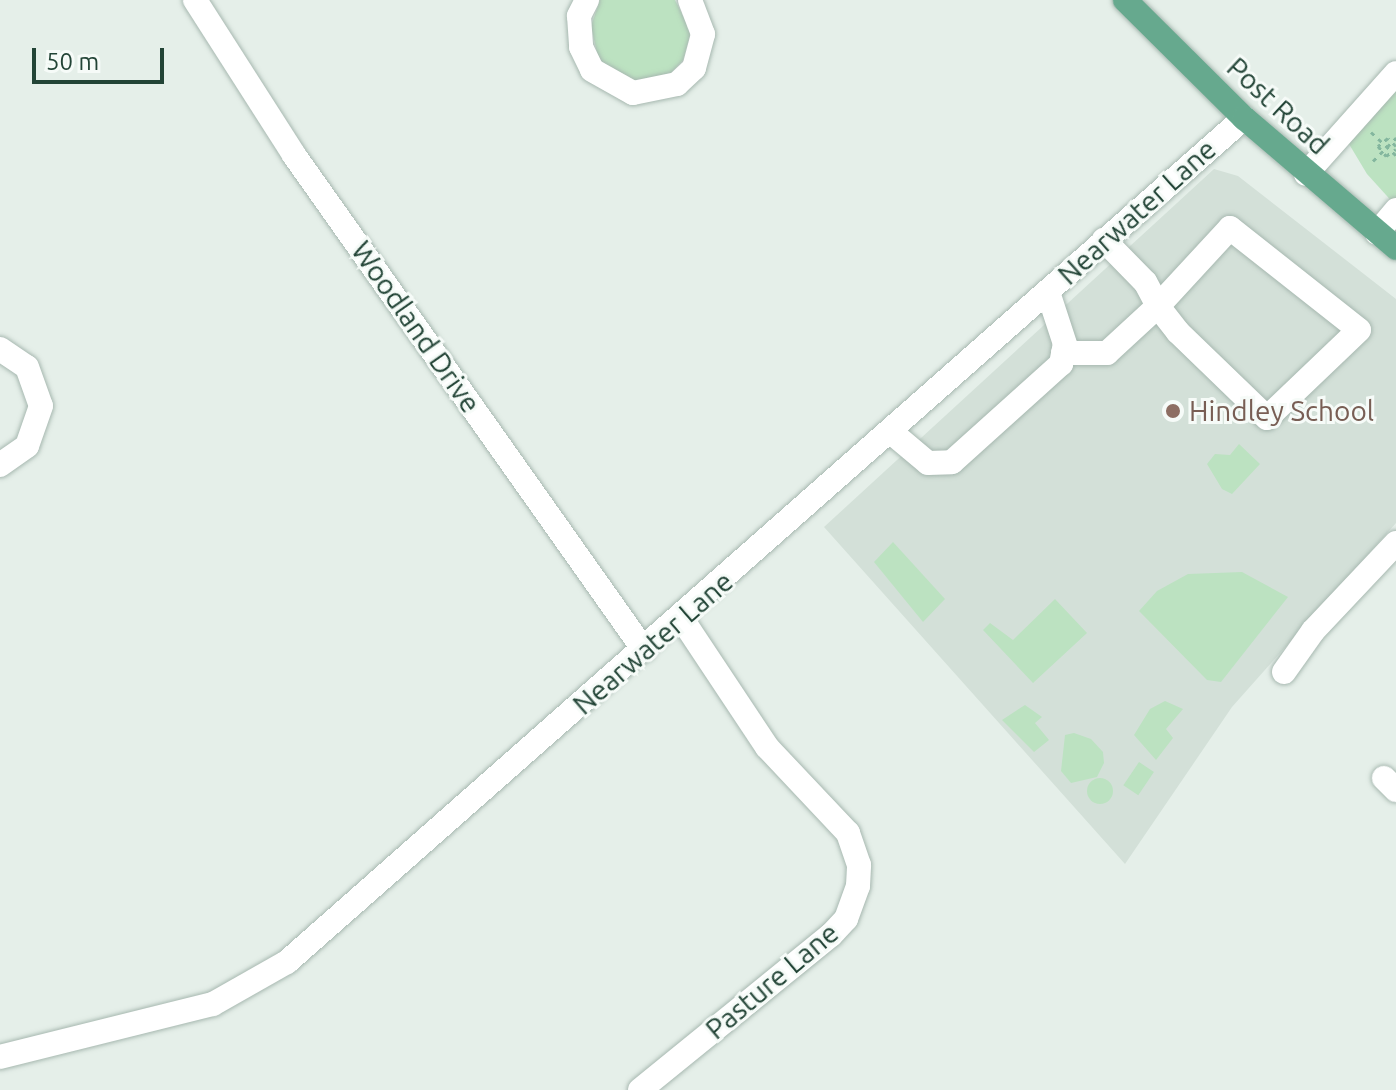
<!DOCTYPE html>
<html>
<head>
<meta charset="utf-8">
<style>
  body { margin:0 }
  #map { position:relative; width:1396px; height:1090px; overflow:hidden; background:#e5efe9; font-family:Ubuntu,sans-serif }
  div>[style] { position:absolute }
  .built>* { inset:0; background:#d3e0d8 }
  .green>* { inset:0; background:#bce2c1; transform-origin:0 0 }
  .round { border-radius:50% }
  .path>* { height:3px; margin-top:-1.5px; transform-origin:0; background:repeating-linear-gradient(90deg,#83b69e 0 4px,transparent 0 10px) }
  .roads { filter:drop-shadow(0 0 2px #a7b8b0) drop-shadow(0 0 2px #a7b8b0) }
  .minor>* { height:24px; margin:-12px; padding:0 12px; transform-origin:12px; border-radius:12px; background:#fff }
  .major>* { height:24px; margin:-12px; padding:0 12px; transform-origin:12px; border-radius:12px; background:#66a98e }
  .dots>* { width:22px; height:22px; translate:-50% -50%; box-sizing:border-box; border:4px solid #f6fbf8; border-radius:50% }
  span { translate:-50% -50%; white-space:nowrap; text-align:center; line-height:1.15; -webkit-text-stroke:6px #f6fbf8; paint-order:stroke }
  .street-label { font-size:28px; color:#224436 }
  .education-label { font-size:28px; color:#785e54 }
  .left { translate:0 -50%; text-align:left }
  .scale { position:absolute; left:32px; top:48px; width:132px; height:36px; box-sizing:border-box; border:4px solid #224436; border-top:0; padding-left:10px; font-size:24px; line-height:28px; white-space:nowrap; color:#224436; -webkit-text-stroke:6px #f6fbf8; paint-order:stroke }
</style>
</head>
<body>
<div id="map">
  <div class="built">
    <div style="clip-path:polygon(1214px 169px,1238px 176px,1396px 299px,1396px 523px,1232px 707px,1125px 864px,824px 527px)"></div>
  </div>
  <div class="green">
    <div style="clip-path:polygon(600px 0,675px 0,691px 32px,683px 60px,671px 73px,638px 82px,600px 66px,591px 26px)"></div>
    <div style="clip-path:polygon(1396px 73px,1396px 206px,1367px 174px,1349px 144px,1366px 110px)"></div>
    <div style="clip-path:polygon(1239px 444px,1260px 464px,1232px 494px,1222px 489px,1207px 464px,1215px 454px,1230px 455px)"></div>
    <div style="clip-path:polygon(893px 542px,945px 599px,923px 622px,874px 562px)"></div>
    <div style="clip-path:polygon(1242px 572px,1288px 597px,1221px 682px,1207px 680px,1139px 611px,1157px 591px,1188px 574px)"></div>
    <div style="clip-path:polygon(1055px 599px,1087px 633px,1033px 683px,983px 630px,990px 623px,1013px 640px)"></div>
    <div style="clip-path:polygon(1165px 701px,1183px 709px,1166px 729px,1173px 738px,1156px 760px,1134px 735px,1150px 709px)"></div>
    <div style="clip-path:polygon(1025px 705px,1042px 717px,1035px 723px,1049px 740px,1034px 752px,1002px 720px)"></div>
    <div style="clip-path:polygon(1074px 733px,1091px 739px,1103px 752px,1104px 763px,1097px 777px,1071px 783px,1061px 771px,1065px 735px)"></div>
    <div style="left:1139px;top:762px;width:18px;height:28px;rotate:34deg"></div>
    <div class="round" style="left:1087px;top:778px;width:26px;height:26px"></div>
  </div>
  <div class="path">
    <div style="left:1371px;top:132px;width:34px;rotate:43deg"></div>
    <div style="left:1396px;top:146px;width:11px;rotate:-135deg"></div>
    <div style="left:1388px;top:138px;width:13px;rotate:141deg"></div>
    <div style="left:1378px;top:146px;width:13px;rotate:51deg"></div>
    <div style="left:1386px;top:156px;width:12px;rotate:-35deg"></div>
    <div style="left:1373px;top:161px;width:33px;rotate:-45deg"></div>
  </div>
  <div class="roads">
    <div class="minor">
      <div style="left:195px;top:0;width:184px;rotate:57.4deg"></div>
      <div style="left:294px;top:155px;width:606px;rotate:54.74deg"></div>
      <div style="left:587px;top:0;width:18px;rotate:117deg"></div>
      <div style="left:579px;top:16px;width:31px;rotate:86deg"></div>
      <div style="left:581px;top:47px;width:25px;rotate:64deg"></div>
      <div style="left:592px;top:70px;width:47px;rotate:29.3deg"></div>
      <div style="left:633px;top:93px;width:45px;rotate:-11.6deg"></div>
      <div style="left:677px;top:84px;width:23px;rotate:-43deg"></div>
      <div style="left:694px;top:68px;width:35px;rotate:-75deg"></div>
      <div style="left:703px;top:34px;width:36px;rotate:-111deg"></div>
      <div style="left:1306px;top:174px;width:135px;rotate:-48.3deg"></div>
      <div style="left:1377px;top:233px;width:30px;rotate:-50deg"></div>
      <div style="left:0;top:349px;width:32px;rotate:34deg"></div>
      <div style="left:27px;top:367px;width:41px;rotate:70.3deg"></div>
      <div style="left:41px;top:406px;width:42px;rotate:109.3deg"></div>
      <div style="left:27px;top:446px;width:33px;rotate:145deg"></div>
      <div style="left:1063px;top:353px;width:44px"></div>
      <div style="left:1107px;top:353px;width:69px;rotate:-42.7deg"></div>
      <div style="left:1158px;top:306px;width:106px;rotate:-47.3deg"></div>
      <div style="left:1230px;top:228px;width:164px;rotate:38.3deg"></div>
      <div style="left:1359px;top:330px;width:127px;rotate:136.3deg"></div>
      <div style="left:1267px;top:418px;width:124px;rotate:-136deg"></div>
      <div style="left:1178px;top:332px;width:33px;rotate:-128deg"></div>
      <div style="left:1158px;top:306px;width:27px;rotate:-118deg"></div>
      <div style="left:1145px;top:282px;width:59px;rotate:-134.3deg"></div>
      <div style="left:891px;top:432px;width:48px;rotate:40deg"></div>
      <div style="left:928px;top:463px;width:24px;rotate:-2deg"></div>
      <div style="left:952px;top:462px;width:147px;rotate:-42deg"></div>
      <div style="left:1061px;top:364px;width:20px;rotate:-79deg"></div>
      <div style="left:1065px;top:344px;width:55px;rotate:-108.1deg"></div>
      <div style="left:1284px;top:672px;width:50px;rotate:-54.7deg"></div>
      <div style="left:1313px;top:631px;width:121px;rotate:-46.7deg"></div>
      <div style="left:1384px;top:778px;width:17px;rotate:45deg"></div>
      <div style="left:0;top:1057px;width:219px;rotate:-14deg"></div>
      <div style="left:213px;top:1004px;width:85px;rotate:-29.6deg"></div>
      <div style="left:287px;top:962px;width:1276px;rotate:-41.41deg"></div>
      <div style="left:640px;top:1090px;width:246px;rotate:-39.1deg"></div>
      <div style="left:831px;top:935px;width:22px;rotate:-47deg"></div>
      <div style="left:846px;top:919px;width:35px;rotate:-70deg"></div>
      <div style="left:858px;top:886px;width:21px;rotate:-87deg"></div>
      <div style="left:859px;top:865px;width:34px;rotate:-109deg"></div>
      <div style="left:848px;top:833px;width:118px;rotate:-133.3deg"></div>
      <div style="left:767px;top:747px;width:154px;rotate:-123.6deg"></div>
    </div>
    <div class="major">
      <div style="left:1125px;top:0;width:168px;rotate:44.8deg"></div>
      <div style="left:1244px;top:118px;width:200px;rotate:40.5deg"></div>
    </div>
  </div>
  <div class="dots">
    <div style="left:1173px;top:411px;background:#8d6e63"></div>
  </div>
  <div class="street-label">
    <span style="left:1278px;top:106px;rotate:43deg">Post Road</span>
    <span style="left:1137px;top:212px;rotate:-42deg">Nearwater Lane</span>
    <span style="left:416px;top:327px;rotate:55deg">Woodland Drive</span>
    <span style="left:653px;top:643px;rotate:-41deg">Nearwater Lane</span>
    <span style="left:772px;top:981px;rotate:-40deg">Pasture Lane</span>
  </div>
  <div class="education-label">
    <span class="left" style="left:1189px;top:411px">Hindley School</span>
  </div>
  <div class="scale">50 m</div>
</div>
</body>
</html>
